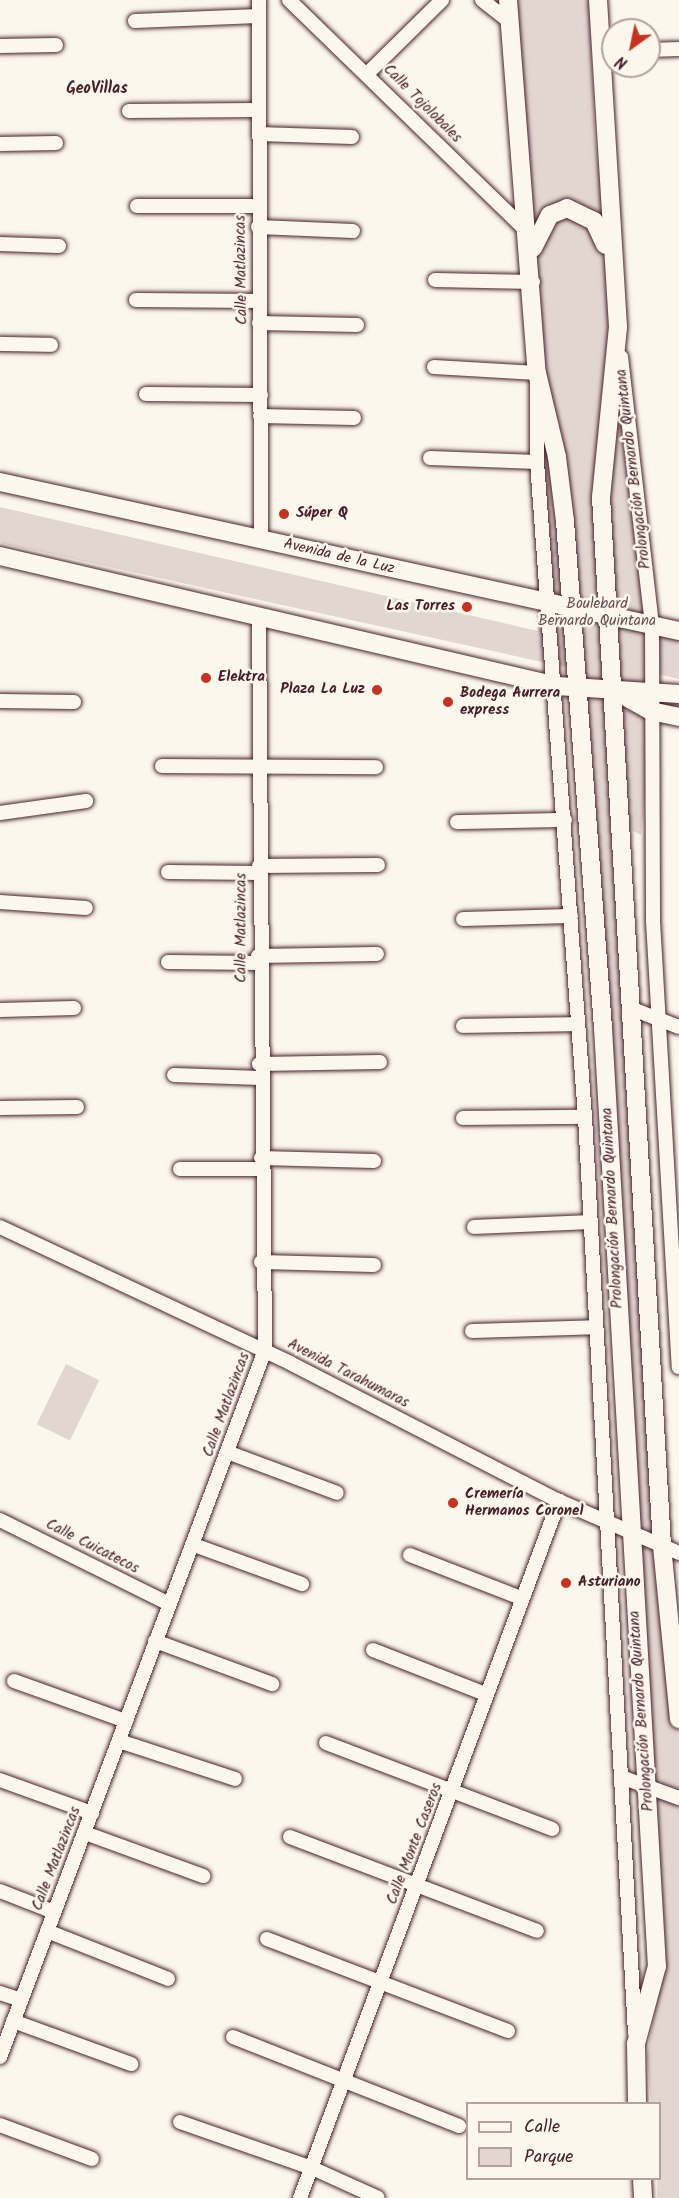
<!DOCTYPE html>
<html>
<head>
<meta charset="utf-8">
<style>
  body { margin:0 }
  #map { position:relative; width:679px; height:2198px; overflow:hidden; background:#fbf7ec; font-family:Kalam,sans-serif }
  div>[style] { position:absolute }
  .green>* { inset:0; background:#e2d7d0; transform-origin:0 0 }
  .roads { filter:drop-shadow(0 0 2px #4a1f2b) drop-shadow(0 0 2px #4a1f2b) }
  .minor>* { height:14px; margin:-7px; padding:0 7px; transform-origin:7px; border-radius:7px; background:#fbf7ec }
  .major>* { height:18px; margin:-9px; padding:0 9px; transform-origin:9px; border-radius:9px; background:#fbf7ec }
  .dots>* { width:16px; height:16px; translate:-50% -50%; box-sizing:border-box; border:3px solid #fbf7ec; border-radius:50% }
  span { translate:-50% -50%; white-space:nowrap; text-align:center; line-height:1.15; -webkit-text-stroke:5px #fbf7ec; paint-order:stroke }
  .street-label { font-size:15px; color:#4a1f2b }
  .poi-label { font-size:15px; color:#4a1f2b; font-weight:700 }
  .left { translate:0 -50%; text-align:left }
  .right { translate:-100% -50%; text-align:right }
  .park-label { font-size:15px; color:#704d54 }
  .neighbourhood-label { font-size:16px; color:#4a1f2b; font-weight:700 }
  .legend { position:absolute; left:466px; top:2102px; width:195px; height:78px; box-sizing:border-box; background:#fbf7ec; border:2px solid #b4a19f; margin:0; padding:8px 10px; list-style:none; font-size:18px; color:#4a1f2b }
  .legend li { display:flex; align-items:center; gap:12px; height:30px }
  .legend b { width:30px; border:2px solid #b4a19f }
  .north { position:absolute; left:601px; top:18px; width:60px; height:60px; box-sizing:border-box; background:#fbf7ec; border:2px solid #b4a19f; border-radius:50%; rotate:213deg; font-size:16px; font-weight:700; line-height:24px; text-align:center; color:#4a1f2b }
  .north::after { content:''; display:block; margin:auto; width:21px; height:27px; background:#c8321e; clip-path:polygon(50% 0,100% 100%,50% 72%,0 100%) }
</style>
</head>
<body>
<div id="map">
  <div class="green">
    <div style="clip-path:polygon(515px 0,589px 0,595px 140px,659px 633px,679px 638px,679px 679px,658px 674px,641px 835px,627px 828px,623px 905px,634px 1214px,679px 1651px,679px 2198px,657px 2198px,660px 2104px,651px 2103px,647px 2056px,666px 1951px,579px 670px,0 543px,0 507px,538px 631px,524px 86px)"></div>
    <div style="left:66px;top:1364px;width:37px;height:67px;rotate:26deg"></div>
  </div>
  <div class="roads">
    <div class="minor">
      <div style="left:259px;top:0;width:540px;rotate:89.79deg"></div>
      <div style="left:289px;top:0;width:334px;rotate:44.2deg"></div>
      <div style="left:482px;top:0;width:34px;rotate:38deg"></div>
      <div style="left:135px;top:21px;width:123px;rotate:-2.3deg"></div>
      <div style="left:0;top:46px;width:56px;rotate:-1deg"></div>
      <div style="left:649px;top:50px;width:30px;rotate:-2deg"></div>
      <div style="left:368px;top:73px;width:104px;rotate:-44.6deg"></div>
      <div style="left:129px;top:111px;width:129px;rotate:-0.4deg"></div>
      <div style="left:259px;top:134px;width:93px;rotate:1.8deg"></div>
      <div style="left:0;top:144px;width:56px;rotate:-1deg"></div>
      <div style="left:137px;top:206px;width:121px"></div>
      <div style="left:258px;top:227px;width:95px;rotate:2.4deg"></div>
      <div style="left:0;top:244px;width:59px;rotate:1.9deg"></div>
      <div style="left:435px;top:280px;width:98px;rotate:1.2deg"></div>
      <div style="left:136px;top:300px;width:124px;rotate:0.5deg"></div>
      <div style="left:259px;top:323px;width:98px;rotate:1.2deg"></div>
      <div style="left:0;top:344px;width:51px;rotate:1.1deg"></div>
      <div style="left:621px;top:357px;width:270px;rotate:83.4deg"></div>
      <div style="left:652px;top:625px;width:296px;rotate:89.8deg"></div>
      <div style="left:653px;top:921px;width:447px;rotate:86.7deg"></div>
      <div style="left:434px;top:367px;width:103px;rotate:3.3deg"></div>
      <div style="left:537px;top:373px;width:89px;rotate:90deg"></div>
      <div style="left:537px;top:462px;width:657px;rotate:85.81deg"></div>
      <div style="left:585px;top:1117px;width:917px;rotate:86.88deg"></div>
      <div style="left:146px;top:394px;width:115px;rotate:0.5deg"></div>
      <div style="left:260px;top:416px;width:94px;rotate:1.2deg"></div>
      <div style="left:430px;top:458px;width:107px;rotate:2.1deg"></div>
      <div style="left:0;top:701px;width:74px;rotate:0.8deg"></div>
      <div style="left:162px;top:766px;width:214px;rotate:0.3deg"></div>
      <div style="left:0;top:813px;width:87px;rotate:-7.9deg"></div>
      <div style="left:457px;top:822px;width:108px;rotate:-1.1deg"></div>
      <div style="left:259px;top:866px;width:119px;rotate:-0.5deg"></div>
      <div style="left:168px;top:872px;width:91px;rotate:0.6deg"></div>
      <div style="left:0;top:902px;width:86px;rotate:4deg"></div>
      <div style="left:463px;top:919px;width:108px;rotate:-1.6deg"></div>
      <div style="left:258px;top:956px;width:119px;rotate:-1deg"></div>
      <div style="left:168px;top:962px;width:90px;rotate:0.6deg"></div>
      <div style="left:0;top:1010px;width:74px;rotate:-1.5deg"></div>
      <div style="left:635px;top:1010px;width:47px;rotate:21.1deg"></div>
      <div style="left:463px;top:1026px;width:114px;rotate:-1deg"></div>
      <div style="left:259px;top:1064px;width:121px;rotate:-0.9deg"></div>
      <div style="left:174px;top:1075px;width:86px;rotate:2deg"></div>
      <div style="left:0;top:1108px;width:77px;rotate:-0.7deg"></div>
      <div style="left:463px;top:1118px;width:122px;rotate:-0.5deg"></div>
      <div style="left:261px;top:1158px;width:113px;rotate:1.5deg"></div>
      <div style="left:180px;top:1169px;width:79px"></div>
      <div style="left:0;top:1227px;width:320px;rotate:25.1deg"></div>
      <div style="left:290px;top:1363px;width:302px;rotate:27.2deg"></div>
      <div style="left:559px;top:1501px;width:131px;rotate:23.4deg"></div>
      <div style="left:474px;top:1227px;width:116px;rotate:-2.5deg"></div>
      <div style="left:261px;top:1262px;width:113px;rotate:1.5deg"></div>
      <div style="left:472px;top:1331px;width:124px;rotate:-1.8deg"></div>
      <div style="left:227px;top:1452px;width:117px;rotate:20.4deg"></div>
      <div style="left:0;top:1520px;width:189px;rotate:26.4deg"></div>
      <div style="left:194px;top:1545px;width:115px;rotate:19.9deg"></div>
      <div style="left:410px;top:1555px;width:119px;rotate:21.2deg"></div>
      <div style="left:155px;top:1641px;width:125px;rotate:20.2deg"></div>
      <div style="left:373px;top:1650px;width:120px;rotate:21.4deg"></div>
      <div style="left:14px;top:1681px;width:119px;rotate:19.7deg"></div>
      <div style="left:119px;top:1741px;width:122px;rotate:18.1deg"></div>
      <div style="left:326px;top:1743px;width:242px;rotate:20.8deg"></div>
      <div style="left:624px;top:1778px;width:59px;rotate:20deg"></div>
      <div style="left:0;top:1780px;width:98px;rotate:19.7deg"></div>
      <div style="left:85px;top:1833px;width:126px;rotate:20deg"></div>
      <div style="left:290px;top:1837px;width:264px;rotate:20.8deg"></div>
      <div style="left:0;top:1891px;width:58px;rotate:21.3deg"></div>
      <div style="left:47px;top:1931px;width:130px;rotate:21.6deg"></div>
      <div style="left:267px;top:1939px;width:258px;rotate:20.9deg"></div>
      <div style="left:0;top:1993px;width:22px;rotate:18deg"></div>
      <div style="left:13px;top:2021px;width:126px;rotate:20deg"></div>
      <div style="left:233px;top:2037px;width:243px;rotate:21.5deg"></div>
      <div style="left:0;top:2057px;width:755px;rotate:-69.45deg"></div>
      <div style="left:265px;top:1350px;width:735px;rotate:-90.47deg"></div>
      <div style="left:180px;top:2122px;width:140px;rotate:19.2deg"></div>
      <div style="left:312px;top:2168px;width:72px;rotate:24.4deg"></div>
      <div style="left:0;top:2125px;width:98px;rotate:20.3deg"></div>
      <div style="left:300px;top:2198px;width:744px;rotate:-69.62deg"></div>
    </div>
    <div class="major">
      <div style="left:508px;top:0;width:374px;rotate:85.6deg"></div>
      <div style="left:537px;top:373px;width:86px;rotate:76.6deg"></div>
      <div style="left:557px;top:457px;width:64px;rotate:82.9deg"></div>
      <div style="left:565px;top:521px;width:508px;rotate:85.71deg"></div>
      <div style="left:603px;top:1028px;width:940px;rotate:86.71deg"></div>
      <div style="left:657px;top:1966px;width:81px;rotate:105.1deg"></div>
      <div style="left:636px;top:2044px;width:60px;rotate:89deg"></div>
      <div style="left:598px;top:0;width:328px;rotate:86.5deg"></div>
      <div style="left:618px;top:327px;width:171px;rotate:95.7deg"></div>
      <div style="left:601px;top:497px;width:1051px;rotate:86.67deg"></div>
      <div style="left:662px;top:1546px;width:174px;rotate:84.4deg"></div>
      <div style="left:533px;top:248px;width:37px;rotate:-63deg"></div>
      <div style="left:550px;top:215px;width:18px;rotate:-22deg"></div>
      <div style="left:567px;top:208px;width:30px;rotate:26deg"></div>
      <div style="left:594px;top:221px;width:26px;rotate:65deg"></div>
      <div style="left:0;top:482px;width:695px;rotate:12.38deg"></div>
      <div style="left:0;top:556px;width:572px;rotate:13.14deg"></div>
      <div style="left:557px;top:686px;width:122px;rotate:3.8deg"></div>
      <div style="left:615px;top:691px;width:41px;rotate:29.1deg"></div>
      <div style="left:651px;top:711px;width:29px;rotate:12deg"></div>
      <div style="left:642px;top:2178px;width:20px;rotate:87deg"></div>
    </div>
  </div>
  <div class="dots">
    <div style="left:284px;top:514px;background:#c8321e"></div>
    <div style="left:467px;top:607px;background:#c8321e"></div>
    <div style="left:206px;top:678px;background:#c8321e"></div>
    <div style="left:377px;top:690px;background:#c8321e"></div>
    <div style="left:448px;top:702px;background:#c8321e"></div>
    <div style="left:453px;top:1503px;background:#c8321e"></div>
    <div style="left:566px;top:1583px;background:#c8321e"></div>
  </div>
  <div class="street-label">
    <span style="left:422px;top:104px;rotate:45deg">Calle Tojolobales</span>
    <span style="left:242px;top:270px;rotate:-91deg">Calle Matlazincas</span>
    <span style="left:634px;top:469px;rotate:-97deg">Prolongación Bernardo Quintana</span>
    <span style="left:339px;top:557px;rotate:13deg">Avenida de la Luz</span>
    <span style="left:242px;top:928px;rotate:-90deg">Calle Matlazincas</span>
    <span style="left:613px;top:1208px;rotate:-93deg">Prolongación Bernardo Quintana</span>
    <span style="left:348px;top:1374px;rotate:27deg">Avenida Tarahumaras</span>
    <span style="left:227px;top:1405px;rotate:-70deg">Calle Matlazincas</span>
    <span style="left:92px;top:1547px;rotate:27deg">Calle Cuicatecos</span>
    <span style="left:642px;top:1711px;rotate:-94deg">Prolongación Bernardo Quintana</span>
    <span style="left:415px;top:1844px;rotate:-69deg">Calle Monte Caseros</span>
    <span style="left:57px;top:1859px;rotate:-69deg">Calle Matlazincas</span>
  </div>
  <div class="poi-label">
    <span class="left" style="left:296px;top:514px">Súper Q</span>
    <span class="right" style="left:455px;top:607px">Las Torres</span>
    <span class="left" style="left:218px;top:678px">Elektra</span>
    <span class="right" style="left:365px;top:690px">Plaza La Luz</span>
    <span class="left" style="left:460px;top:702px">Bodega Aurrera<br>express</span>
    <span class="left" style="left:465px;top:1503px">Cremería<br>Hermanos Coronel</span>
    <span class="left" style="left:578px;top:1583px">Asturiano</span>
  </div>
  <div class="park-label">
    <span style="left:597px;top:613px">Boulebard<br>Bernardo Quintana</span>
  </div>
  <div class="neighbourhood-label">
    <span style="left:97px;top:89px">GeoVillas</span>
  </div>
  <ul class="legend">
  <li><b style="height:8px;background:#fbf7ec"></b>Calle</li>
  <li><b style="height:16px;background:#e2d7d0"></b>Parque</li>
  </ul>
  <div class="north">N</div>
</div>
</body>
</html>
